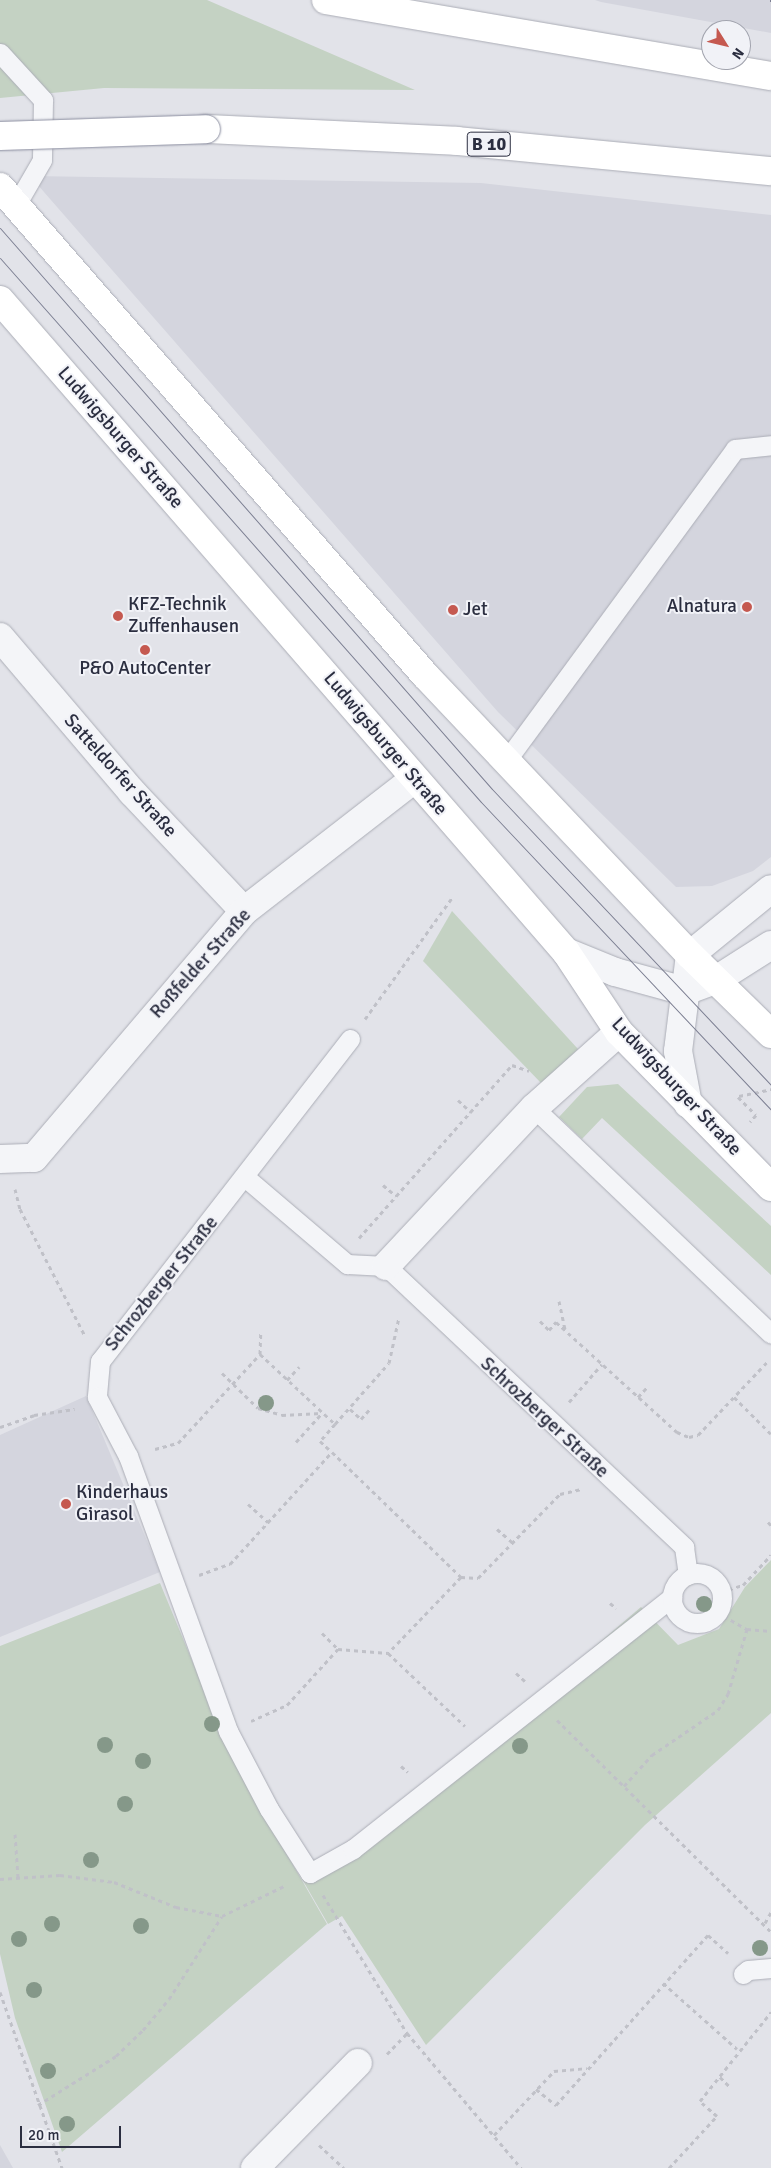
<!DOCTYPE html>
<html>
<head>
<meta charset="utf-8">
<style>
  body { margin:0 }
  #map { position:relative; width:771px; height:2168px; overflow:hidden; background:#e2e3e9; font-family:Signika,sans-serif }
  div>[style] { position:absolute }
  .built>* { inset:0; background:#d4d5de }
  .green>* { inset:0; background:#c4d2c3 }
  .path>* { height:3px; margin-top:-1.5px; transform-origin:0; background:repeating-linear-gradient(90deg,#c0c1c8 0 4px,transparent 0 8px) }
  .roads { filter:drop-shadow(0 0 1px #abadb6) drop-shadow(0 0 1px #abadb6) }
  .service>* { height:19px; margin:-9.5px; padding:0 9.5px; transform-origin:9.5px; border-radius:9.5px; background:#f4f5f8 }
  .service>.ring { margin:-9.5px; padding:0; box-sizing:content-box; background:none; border:19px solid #f4f5f8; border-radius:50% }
  .minor>* { height:28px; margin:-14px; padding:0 14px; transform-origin:14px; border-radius:14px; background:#f4f5f8 }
  .tertiary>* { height:28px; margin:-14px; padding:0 14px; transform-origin:14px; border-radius:14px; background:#f4f5f8 }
  .secondary>* { height:28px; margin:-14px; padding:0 14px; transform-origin:14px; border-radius:14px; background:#fff }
  .trunk>* { height:28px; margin:-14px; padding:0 14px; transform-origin:14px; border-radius:14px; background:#fff }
  .tram>* { height:1px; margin:-0.5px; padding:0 0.5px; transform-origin:0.5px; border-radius:0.5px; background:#7c7f92 }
  .rail>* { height:4px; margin-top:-2px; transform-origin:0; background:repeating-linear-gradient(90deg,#7c7f92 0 2.5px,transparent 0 7.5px) }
  .bridges { filter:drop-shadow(0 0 1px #8a8d9f) drop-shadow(0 0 1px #8a8d9f) }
  .trunk-bridge>* { height:28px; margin:-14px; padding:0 14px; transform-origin:14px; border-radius:14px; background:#fff }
  .trees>* { width:16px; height:16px; margin:-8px; border-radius:50%; background:#859889 }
  .dots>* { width:14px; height:14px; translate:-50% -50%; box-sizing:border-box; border:2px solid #f1f2f7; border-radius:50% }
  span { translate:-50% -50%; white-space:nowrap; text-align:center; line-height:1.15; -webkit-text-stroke:4px #f1f2f7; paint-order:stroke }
  .shield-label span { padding:1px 4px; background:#f1f2f7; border:1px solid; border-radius:4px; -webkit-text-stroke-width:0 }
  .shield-label { font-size:18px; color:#2b2e40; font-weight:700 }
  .street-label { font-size:19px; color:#2b2e40 }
  .poi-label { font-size:19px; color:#2b2e40 }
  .left { translate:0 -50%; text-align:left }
  .right { translate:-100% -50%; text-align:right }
  .north { position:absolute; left:701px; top:20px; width:50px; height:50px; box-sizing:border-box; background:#f1f2f7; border:1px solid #a2a4ae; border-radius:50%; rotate:126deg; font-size:14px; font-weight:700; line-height:20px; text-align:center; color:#2b2e40 }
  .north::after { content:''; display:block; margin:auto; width:18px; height:22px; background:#c55950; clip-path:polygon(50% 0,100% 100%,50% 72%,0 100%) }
  .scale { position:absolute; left:20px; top:2126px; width:101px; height:22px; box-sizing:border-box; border:2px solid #2b2e40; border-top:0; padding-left:6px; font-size:15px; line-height:18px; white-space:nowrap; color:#2b2e40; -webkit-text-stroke:4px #f1f2f7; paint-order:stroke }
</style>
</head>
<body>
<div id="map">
  <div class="built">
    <div style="clip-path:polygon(595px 0,771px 0,771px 33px,601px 2px)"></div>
    <div style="clip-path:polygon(30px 176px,481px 183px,771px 215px,771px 857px,753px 871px,712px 886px,676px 887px,498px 712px)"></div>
    <div style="clip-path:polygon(86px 1396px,160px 1572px,0 1637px,0 1435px)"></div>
    <div style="clip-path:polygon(0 2145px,13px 2168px,0 2168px)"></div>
  </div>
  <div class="green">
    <div style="clip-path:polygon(0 0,207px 0,415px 90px,104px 88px,0 98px)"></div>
    <div style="clip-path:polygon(452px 911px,578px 1049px,542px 1084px,423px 961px)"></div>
    <div style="clip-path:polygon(618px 1084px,771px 1226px,771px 1275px,602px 1118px,582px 1139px,559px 1117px,587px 1087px)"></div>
    <div style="clip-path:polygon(771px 1560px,771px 1713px,645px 1825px,426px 2045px,342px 1916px,328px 1924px,298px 1872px,349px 1842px,485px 1740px,641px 1607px,678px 1645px,719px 1629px,745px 1587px)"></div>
    <div style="clip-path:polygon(160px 1583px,234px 1762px,327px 1924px,62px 2152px,15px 2018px,0 1954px,0 1646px)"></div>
  </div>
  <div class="path">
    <div style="left:365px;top:1019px;width:149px;rotate:-54.3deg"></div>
    <div style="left:739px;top:1096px;width:33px;rotate:-12deg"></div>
    <div style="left:738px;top:1097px;width:25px;rotate:45deg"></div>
    <div style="left:756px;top:1115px;width:9px;rotate:131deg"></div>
    <div style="left:458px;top:1100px;width:18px;rotate:43deg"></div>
    <div style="left:383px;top:1185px;width:17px;rotate:40deg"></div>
    <div style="left:15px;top:1189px;width:21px;rotate:76deg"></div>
    <div style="left:20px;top:1209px;width:143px;rotate:62.9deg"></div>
    <div style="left:359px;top:1238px;width:231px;rotate:-48.5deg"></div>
    <div style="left:512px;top:1065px;width:18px;rotate:19deg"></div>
    <div style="left:559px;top:1301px;width:30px;rotate:78deg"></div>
    <div style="left:540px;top:1321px;width:13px;rotate:45deg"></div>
    <div style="left:549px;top:1330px;width:11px;rotate:-49deg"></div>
    <div style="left:556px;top:1322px;width:164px;rotate:42.3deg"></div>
    <div style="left:677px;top:1432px;width:13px;rotate:23deg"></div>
    <div style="left:689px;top:1437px;width:9px;rotate:-13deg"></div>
    <div style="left:698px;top:1435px;width:103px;rotate:-46.6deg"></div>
    <div style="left:260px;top:1354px;width:23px;rotate:-88deg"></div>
    <div style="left:222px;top:1373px;width:50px;rotate:44.2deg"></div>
    <div style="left:258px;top:1408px;width:25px;rotate:16deg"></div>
    <div style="left:282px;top:1415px;width:40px;rotate:-2.9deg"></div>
    <div style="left:287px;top:1380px;width:18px;rotate:-47deg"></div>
    <div style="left:638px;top:1397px;width:16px;rotate:-47deg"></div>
    <div style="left:734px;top:1397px;width:52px;rotate:45deg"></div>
    <div style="left:569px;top:1402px;width:50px;rotate:-49deg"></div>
    <div style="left:350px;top:1409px;width:15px;rotate:42deg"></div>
    <div style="left:361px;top:1419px;width:15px;rotate:-48deg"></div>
    <div style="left:335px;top:1424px;width:81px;rotate:-48.5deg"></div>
    <div style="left:389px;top:1363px;width:47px;rotate:-77.7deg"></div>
    <div style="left:0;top:1427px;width:36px;rotate:-19deg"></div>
    <div style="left:34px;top:1415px;width:41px;rotate:-8.3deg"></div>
    <div style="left:296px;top:1442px;width:39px;rotate:-48deg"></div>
    <div style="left:155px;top:1449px;width:24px;rotate:-15deg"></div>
    <div style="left:178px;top:1443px;width:121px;rotate:-47.3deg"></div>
    <div style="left:260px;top:1354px;width:103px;rotate:43deg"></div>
    <div style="left:335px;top:1424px;width:23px;rotate:131deg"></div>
    <div style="left:320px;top:1441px;width:16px;rotate:43deg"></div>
    <div style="left:248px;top:1504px;width:27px;rotate:42deg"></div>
    <div style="left:768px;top:1522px;width:4px;rotate:45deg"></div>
    <div style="left:497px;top:1529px;width:21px;rotate:41deg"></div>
    <div style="left:199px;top:1575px;width:33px;rotate:-20deg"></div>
    <div style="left:230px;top:1564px;width:151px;rotate:-47.7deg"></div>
    <div style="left:332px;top:1452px;width:180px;rotate:44.1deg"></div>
    <div style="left:461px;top:1577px;width:105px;rotate:133.8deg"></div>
    <div style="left:461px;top:1577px;width:17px;rotate:3deg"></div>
    <div style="left:478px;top:1578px;width:117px;rotate:-45.7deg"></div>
    <div style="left:560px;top:1494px;width:23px;rotate:-13deg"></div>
    <div style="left:721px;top:1592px;width:23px;rotate:-18deg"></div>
    <div style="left:743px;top:1585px;width:41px;rotate:-47deg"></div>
    <div style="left:610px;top:1603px;width:8px;rotate:40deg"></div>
    <div style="left:717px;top:1612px;width:34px;rotate:30deg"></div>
    <div style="left:747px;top:1629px;width:24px;rotate:5deg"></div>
    <div style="left:322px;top:1633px;width:23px;rotate:45deg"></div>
    <div style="left:338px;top:1649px;width:50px;rotate:4.6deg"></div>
    <div style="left:388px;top:1653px;width:106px;rotate:43.5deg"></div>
    <div style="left:516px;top:1673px;width:12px;rotate:42deg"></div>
    <div style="left:557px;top:1720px;width:301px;rotate:44.7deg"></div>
    <div style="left:251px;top:1721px;width:39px;rotate:-24deg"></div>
    <div style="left:287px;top:1705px;width:76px;rotate:-47.7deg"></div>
    <div style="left:401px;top:1766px;width:9px;rotate:41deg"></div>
    <div style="left:624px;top:1786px;width:42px;rotate:-47.9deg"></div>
    <div style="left:652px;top:1755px;width:80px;rotate:-34.3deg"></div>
    <div style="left:718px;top:1710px;width:19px;rotate:-58deg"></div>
    <div style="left:728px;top:1694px;width:68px;rotate:-73.7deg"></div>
    <div style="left:15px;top:1834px;width:43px;rotate:86deg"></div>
    <div style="left:0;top:1879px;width:60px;rotate:-3.8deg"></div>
    <div style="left:60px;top:1875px;width:54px;rotate:7.4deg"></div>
    <div style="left:114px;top:1882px;width:67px;rotate:22deg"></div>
    <div style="left:176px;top:1907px;width:47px;rotate:11.1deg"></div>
    <div style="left:323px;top:1895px;width:162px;rotate:58.7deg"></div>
    <div style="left:407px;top:2033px;width:177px;rotate:49.8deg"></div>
    <div style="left:765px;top:1923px;width:13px;rotate:-61deg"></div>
    <div style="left:663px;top:1983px;width:99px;rotate:41.7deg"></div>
    <div style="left:0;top:1992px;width:187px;rotate:70.6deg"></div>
    <div style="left:387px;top:2054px;width:29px;rotate:-46deg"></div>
    <div style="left:720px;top:2077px;width:14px;rotate:45deg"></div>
    <div style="left:536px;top:2089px;width:26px;rotate:39deg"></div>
    <div style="left:556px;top:2105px;width:228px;rotate:-48.2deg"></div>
    <div style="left:708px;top:1935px;width:27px;rotate:42deg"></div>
    <div style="left:38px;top:2105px;width:92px;rotate:-32.1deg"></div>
    <div style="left:116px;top:2056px;width:37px;rotate:-44deg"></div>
    <div style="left:143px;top:2030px;width:40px;rotate:-50deg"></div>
    <div style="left:169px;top:1999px;width:98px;rotate:-57.4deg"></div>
    <div style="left:222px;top:1916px;width:71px;rotate:-25.8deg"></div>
    <div style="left:494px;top:2135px;width:88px;rotate:-46.8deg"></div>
    <div style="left:554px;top:2071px;width:33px;rotate:-5deg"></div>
    <div style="left:319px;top:2145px;width:34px;rotate:43deg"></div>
    <div style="left:669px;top:2168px;width:71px;rotate:-47.3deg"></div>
    <div style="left:717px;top:2116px;width:23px;rotate:-139deg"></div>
    <div style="left:700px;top:2101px;width:114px;rotate:-51.4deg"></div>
  </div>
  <div class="roads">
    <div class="service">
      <div style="left:0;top:53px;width:64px;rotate:47.5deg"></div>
      <div style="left:43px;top:100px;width:60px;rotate:91deg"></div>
      <div style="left:42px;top:160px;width:52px;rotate:120deg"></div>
      <div style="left:506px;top:761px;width:387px;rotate:-53.7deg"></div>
      <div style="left:735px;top:449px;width:36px;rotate:-6deg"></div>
      <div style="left:350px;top:1039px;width:408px;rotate:127.8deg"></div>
      <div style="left:100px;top:1361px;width:36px;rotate:95deg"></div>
      <div style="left:97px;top:1397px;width:67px;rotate:62.3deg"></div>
      <div style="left:128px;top:1456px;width:293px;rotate:70deg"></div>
      <div style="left:228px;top:1731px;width:88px;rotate:62.3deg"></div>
      <div style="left:269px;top:1809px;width:76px;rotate:57.4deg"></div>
      <div style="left:310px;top:1873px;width:49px;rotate:-29.2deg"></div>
      <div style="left:353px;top:1849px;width:407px;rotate:-38.3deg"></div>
      <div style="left:534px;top:1108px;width:327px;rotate:43.6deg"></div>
      <div style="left:246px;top:1178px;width:133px;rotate:40.4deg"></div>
      <div style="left:347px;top:1264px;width:39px;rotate:3deg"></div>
      <div style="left:386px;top:1266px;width:410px;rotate:43.3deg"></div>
      <div style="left:684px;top:1547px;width:28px;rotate:82deg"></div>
      <div class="ring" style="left:672px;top:1573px;width:31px;height:31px"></div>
      <div style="left:743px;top:1974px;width:6px;rotate:-39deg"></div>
      <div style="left:748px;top:1970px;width:23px;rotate:-5deg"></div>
    </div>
    <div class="minor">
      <div style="left:0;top:637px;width:204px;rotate:49.6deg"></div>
      <div style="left:132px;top:792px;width:163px;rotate:46.7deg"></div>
      <div style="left:0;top:1159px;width:34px;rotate:-2deg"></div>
      <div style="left:34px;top:1158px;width:324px;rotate:-49.6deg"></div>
      <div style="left:244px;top:911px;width:215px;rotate:-37.8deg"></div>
      <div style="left:386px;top:1266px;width:216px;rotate:-46.9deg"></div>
      <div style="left:534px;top:1108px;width:114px;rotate:-41.8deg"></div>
      <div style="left:255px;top:2168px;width:147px;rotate:-45.6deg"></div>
    </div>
    <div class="tertiary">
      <div style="left:566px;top:952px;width:53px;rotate:22.2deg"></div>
      <div style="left:615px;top:972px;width:73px;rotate:15.2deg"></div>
      <div style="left:685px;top:991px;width:33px;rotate:-20deg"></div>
      <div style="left:716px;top:980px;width:65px;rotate:-32.5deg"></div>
      <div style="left:688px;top:1104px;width:54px;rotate:-100.7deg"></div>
      <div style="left:678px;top:1051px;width:97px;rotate:-82.9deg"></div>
      <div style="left:690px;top:955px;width:104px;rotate:-39.2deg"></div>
    </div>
    <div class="secondary">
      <div style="left:0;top:187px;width:647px;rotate:48.95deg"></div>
      <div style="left:425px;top:675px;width:386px;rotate:46.6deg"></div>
      <div style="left:690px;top:955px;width:113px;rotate:44.3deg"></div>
      <div style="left:0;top:300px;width:863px;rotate:49.04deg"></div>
      <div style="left:566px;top:952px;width:96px;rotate:56.5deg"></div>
      <div style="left:619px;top:1032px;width:217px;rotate:45.6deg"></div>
    </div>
    <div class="trunk">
      <div style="left:326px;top:0;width:451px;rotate:9.7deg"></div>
      <div style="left:206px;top:129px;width:251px;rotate:2.7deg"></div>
      <div style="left:457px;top:141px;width:315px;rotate:5.5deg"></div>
    </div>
  </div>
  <div class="tram">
    <div style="left:0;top:228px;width:746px;rotate:48.75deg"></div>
    <div style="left:492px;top:789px;width:407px;rotate:46.7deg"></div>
    <div style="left:0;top:258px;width:726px;rotate:48.52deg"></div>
    <div style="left:481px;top:802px;width:423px;rotate:46.7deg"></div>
  </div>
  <div class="rail">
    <div style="left:770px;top:0;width:1px"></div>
  </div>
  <div class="bridges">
    <div class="trunk-bridge">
      <div style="left:0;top:136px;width:206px;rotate:-1.9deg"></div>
    </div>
  </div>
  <div class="trees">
    <div style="left:266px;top:1403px"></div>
    <div style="left:704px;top:1604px"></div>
    <div style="left:212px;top:1724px"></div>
    <div style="left:105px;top:1745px"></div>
    <div style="left:520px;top:1746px"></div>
    <div style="left:143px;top:1761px"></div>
    <div style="left:125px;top:1804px"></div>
    <div style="left:91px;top:1860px"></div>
    <div style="left:52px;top:1924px"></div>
    <div style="left:141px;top:1926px"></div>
    <div style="left:19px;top:1939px"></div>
    <div style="left:760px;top:1948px"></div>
    <div style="left:34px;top:1990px"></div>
    <div style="left:48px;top:2071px"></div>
    <div style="left:67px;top:2124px"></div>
  </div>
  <div class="dots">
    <div style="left:747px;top:607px;background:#c55950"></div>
    <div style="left:453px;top:610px;background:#c55950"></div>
    <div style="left:118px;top:616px;background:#c55950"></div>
    <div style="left:145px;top:650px;background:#c55950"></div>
    <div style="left:66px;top:1504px;background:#c55950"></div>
  </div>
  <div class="shield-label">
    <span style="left:489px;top:144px">B 10</span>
  </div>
  <div class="street-label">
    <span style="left:120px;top:438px;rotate:49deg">Ludwigsburger Straße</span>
    <span style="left:385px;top:744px;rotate:50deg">Ludwigsburger Straße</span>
    <span style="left:120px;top:776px;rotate:48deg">Satteldorfer Straße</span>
    <span style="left:201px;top:964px;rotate:-48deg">Roßfelder Straße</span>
    <span style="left:676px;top:1087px;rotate:47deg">Ludwigsburger Straße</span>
    <span style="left:162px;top:1284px;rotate:-51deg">Schrozberger Straße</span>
    <span style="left:544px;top:1418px;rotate:43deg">Schrozberger Straße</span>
  </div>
  <div class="poi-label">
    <span class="left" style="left:128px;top:616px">KFZ-Technik<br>Zuffenhausen</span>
    <span class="right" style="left:737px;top:607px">Alnatura</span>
    <span class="left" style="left:463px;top:610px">Jet</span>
    <span style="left:145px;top:669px">P&amp;O AutoCenter</span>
    <span class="left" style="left:76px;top:1504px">Kinderhaus<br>Girasol</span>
  </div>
  <div class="north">N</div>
  <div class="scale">20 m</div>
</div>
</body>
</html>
